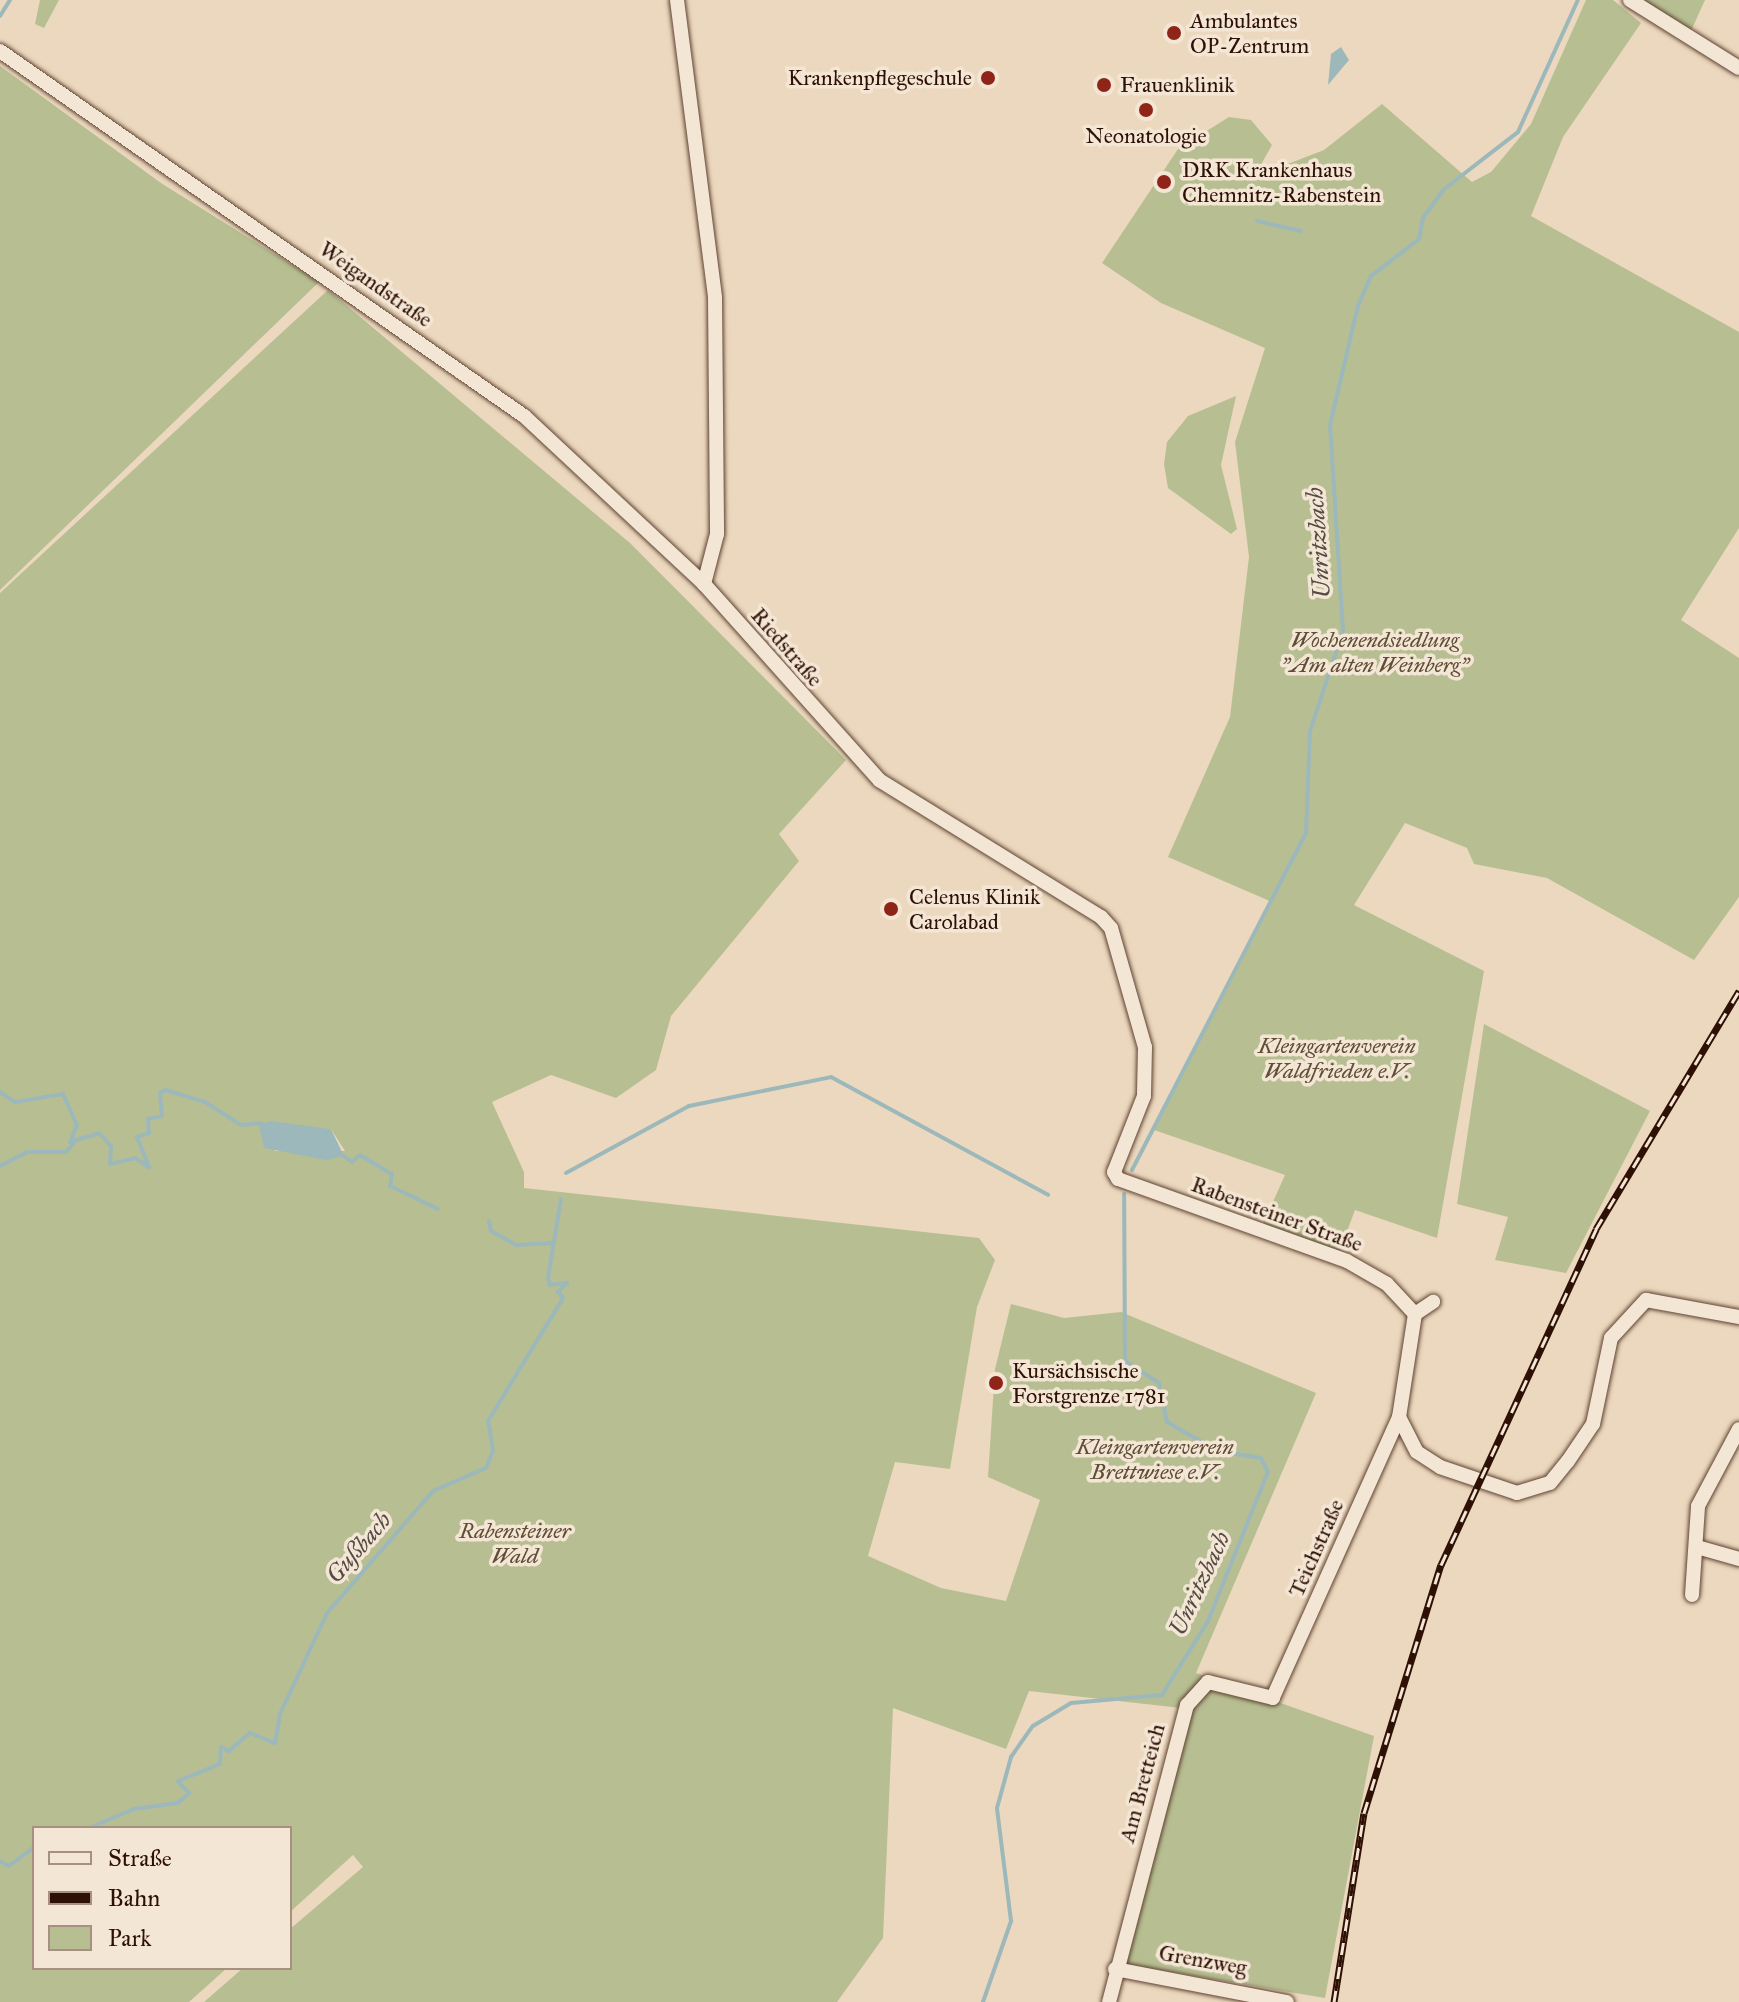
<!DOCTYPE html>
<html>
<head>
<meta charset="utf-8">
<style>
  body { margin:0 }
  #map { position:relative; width:1739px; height:2002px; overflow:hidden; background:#ecd8be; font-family:"IM FELL Great Primer",serif }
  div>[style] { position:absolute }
  .green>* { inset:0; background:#b7bf92 }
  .water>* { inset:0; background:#9cb8ba }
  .stream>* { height:4px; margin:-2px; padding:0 2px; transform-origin:2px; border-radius:2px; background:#9cb8ba }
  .roads { filter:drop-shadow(0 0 2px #5e4232) drop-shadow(0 0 2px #5e4232) }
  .minor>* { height:14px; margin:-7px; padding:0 7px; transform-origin:7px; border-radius:7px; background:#f3e6d5 }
  .rail>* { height:7px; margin-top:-3.5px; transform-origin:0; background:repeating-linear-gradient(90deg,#f3e6d5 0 12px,#2f1004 0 24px); box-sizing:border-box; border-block:2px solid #2f1004 }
  .dots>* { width:22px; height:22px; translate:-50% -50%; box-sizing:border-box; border:4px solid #f3e6d5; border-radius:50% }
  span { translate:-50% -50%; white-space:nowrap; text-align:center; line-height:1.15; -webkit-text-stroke:7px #f3e6d5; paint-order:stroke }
  .poi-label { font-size:22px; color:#2f1004 }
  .left { translate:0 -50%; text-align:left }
  .right { translate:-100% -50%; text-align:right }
  .street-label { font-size:22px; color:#2f1004 }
  .park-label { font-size:22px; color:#5f4d36; font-style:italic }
  .water-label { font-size:24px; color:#554b44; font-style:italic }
  .legend { position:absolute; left:32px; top:1826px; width:260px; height:144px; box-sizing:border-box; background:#f3e6d5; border:2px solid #a59081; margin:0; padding:10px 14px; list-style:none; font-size:24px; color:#2f1004 }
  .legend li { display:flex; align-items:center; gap:16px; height:40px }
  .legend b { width:40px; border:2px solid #a59081 }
</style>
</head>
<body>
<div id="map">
  <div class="green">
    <div style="clip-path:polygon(40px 0,59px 0,44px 28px,35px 24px)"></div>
    <div style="clip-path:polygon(1586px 0,1613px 0,1641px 23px,1563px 137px,1531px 216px,1739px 332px,1739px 528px,1681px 620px,1739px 658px,1739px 897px,1694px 960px,1547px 878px,1474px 864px,1467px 848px,1405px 823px,1354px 905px,1484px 971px,1437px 1238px,1355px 1210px,1339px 1253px,1263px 1224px,1285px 1175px,1154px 1130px,1272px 902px,1168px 857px,1230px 717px,1249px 557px,1235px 442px,1265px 348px,1161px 303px,1102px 263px,1178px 149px,1229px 117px,1251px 120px,1272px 145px,1259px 168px,1272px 170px,1324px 150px,1382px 104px,1472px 182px,1491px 172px,1531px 124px)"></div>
    <div style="clip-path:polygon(1642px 0,1705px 0,1691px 31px)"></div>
    <div style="clip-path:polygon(0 66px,161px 183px,319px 282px,0 590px)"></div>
    <div style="clip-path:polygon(evenodd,328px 290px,630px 543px,846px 760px,779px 834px,799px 861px,671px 1016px,656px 1070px,616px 1098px,551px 1075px,492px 1102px,524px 1172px,524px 1188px,979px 1238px,995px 1260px,977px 1307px,950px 1469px,895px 1462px,868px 1556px,941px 1588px,1006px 1601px,1040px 1500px,988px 1477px,995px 1369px,1011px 1304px,1064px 1318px,1121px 1312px,1316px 1393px,1196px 1673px,1374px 1736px,1325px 1998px,1112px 1962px,1181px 1708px,1029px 1691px,1006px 1749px,893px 1708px,883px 1938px,837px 2002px,204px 2002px,243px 1968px,290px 1968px,290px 1929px,363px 1867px,353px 1855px,290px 1912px,290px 1828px,34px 1828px,34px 1968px,227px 1968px,189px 2002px,0 2002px,0 593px,328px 290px,273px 1126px,331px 1129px,345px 1151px,275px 1151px,273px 1126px)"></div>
    <div style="clip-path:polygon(1236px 396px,1221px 465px,1237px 529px,1231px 534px,1168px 488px,1164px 464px,1167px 442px,1188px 416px)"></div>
    <div style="clip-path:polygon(1484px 1024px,1650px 1111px,1566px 1273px,1495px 1260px,1508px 1217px,1457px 1204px)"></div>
  </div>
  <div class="water">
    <div style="clip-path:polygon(1341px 47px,1349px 60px,1328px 85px,1331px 54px)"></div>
    <div style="clip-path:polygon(270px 1121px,331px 1129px,344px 1156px,326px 1160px,264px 1148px,259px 1126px)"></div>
  </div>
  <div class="stream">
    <div style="left:0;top:16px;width:19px;rotate:-58deg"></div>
    <div style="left:1257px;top:221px;width:45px;rotate:12.8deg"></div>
    <div style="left:0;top:1092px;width:18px;rotate:34deg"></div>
    <div style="left:15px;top:1102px;width:49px;rotate:-9.5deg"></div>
    <div style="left:63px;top:1094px;width:34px;rotate:66deg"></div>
    <div style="left:77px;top:1125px;width:18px;rotate:112deg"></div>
    <div style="left:70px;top:1142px;width:30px;rotate:-17deg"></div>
    <div style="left:99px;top:1133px;width:18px;rotate:47deg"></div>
    <div style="left:111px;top:1146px;width:18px;rotate:93deg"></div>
    <div style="left:110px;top:1164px;width:26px;rotate:-13deg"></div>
    <div style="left:135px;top:1158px;width:17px;rotate:33deg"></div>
    <div style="left:149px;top:1167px;width:32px;rotate:-112deg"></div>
    <div style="left:137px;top:1137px;width:13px;rotate:-18deg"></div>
    <div style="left:149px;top:1133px;width:14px;rotate:-94deg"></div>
    <div style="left:148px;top:1119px;width:14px;rotate:-12deg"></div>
    <div style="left:162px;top:1116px;width:23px;rotate:-95deg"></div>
    <div style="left:160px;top:1093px;width:7px;rotate:-27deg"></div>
    <div style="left:166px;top:1090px;width:41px;rotate:17.1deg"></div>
    <div style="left:205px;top:1102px;width:43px;rotate:32.6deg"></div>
    <div style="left:241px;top:1125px;width:21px;rotate:-5deg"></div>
    <div style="left:344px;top:1156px;width:10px;rotate:37deg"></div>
    <div style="left:352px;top:1162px;width:11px;rotate:-41deg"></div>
    <div style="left:360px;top:1155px;width:37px;rotate:31deg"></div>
    <div style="left:392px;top:1174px;width:12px;rotate:99deg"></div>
    <div style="left:390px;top:1186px;width:53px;rotate:25.6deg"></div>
    <div style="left:0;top:1166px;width:30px;rotate:-27deg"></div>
    <div style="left:27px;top:1152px;width:39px"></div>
    <div style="left:66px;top:1152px;width:11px;rotate:-49deg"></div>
    <div style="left:1132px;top:1170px;width:379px;rotate:-62.7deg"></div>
    <div style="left:1306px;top:833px;width:102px;rotate:-87.8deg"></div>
    <div style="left:1310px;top:731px;width:105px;rotate:-71.7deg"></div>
    <div style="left:1343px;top:631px;width:206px;rotate:-93.6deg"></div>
    <div style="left:1330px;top:425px;width:122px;rotate:-76.8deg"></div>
    <div style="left:1358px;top:306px;width:33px;rotate:-67deg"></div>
    <div style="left:1371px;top:276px;width:61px;rotate:-37.6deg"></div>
    <div style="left:1419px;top:239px;width:21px;rotate:-79deg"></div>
    <div style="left:1423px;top:218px;width:34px;rotate:-54deg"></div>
    <div style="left:1443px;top:190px;width:95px;rotate:-37.7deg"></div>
    <div style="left:1518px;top:132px;width:145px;rotate:-65.6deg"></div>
    <div style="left:566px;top:1173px;width:140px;rotate:-28.6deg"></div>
    <div style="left:689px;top:1106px;width:145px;rotate:-11.5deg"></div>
    <div style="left:831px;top:1077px;width:247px;rotate:28.5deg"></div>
    <div style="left:489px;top:1221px;width:10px;rotate:79deg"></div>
    <div style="left:491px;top:1231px;width:29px;rotate:29deg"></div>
    <div style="left:516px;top:1245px;width:38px;rotate:-3deg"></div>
    <div style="left:89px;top:1828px;width:49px;rotate:-22.9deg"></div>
    <div style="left:134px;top:1809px;width:44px;rotate:-7.8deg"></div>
    <div style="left:178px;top:1803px;width:15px;rotate:-42deg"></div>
    <div style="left:189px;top:1793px;width:16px;rotate:-133deg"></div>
    <div style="left:178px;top:1781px;width:45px;rotate:-22deg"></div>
    <div style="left:220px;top:1764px;width:17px;rotate:-87deg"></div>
    <div style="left:221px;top:1747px;width:9px;rotate:27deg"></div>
    <div style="left:229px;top:1751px;width:28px;rotate:-41deg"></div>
    <div style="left:250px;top:1733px;width:27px;rotate:22deg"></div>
    <div style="left:275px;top:1743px;width:29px;rotate:-80deg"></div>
    <div style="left:280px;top:1714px;width:111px;rotate:-65deg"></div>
    <div style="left:327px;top:1613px;width:162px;rotate:-49deg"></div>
    <div style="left:433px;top:1491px;width:58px;rotate:-23.5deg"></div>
    <div style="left:486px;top:1468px;width:18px;rotate:-68deg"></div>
    <div style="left:493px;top:1451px;width:30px;rotate:-99deg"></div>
    <div style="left:488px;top:1421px;width:144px;rotate:-58.6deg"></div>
    <div style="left:563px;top:1298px;width:8px;rotate:-130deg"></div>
    <div style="left:558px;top:1292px;width:13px;rotate:-45deg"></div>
    <div style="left:567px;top:1283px;width:17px;rotate:173deg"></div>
    <div style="left:550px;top:1285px;width:7px;rotate:-106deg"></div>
    <div style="left:548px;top:1278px;width:80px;rotate:-80.7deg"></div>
    <div style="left:0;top:1861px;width:10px;rotate:29deg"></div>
    <div style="left:9px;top:1866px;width:31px;rotate:-37deg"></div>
    <div style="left:983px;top:2002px;width:86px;rotate:-70.9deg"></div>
    <div style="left:1011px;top:1921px;width:114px;rotate:-97.1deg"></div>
    <div style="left:997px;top:1808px;width:53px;rotate:-74.6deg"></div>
    <div style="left:1011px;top:1757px;width:38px;rotate:-55deg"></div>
    <div style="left:1033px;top:1726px;width:44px;rotate:-31.2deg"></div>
    <div style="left:1071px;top:1703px;width:91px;rotate:-5deg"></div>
    <div style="left:1162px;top:1695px;width:87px;rotate:-58.1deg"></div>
    <div style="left:1208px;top:1621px;width:161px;rotate:-68.1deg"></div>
    <div style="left:1268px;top:1472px;width:16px;rotate:-117deg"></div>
    <div style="left:1261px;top:1458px;width:44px;rotate:-170.8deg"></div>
    <div style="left:1218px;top:1451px;width:59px;rotate:-150.4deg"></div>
    <div style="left:1167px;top:1422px;width:40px;rotate:-102deg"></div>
    <div style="left:1159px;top:1383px;width:40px;rotate:-147.1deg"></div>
    <div style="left:1125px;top:1361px;width:167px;rotate:-90.3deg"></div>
  </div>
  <div class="roads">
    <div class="minor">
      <div style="left:677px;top:0;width:300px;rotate:82.7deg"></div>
      <div style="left:715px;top:298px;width:236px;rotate:89.5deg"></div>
      <div style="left:717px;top:534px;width:52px;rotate:104.6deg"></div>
      <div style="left:1630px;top:0;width:128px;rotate:32deg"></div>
      <div style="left:0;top:51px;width:639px;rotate:34.86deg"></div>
      <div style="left:524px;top:416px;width:246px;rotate:43deg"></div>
      <div style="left:704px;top:584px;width:263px;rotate:48.2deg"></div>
      <div style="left:879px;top:780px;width:261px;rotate:31.7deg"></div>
      <div style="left:1101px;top:917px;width:15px;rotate:48deg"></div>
      <div style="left:1111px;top:928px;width:124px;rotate:74.1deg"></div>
      <div style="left:1145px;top:1047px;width:49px;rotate:91.2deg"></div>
      <div style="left:1144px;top:1096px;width:82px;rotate:111.5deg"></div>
      <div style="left:1114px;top:1172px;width:8px;rotate:60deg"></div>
      <div style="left:1118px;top:1179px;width:243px;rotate:19.7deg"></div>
      <div style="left:1347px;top:1261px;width:46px;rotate:29.9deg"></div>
      <div style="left:1387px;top:1284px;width:41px;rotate:47deg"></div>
      <div style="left:1415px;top:1314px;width:104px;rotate:98.8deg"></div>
      <div style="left:1399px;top:1417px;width:308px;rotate:114.2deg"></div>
      <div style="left:1273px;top:1698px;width:67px;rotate:-166.2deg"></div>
      <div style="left:1208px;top:1682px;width:31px;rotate:132deg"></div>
      <div style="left:1187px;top:1705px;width:307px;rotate:104.7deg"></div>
      <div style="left:1415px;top:1314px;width:22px;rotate:-34deg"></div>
      <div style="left:1399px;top:1417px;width:39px;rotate:63deg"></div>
      <div style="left:1417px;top:1452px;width:27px;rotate:33deg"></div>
      <div style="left:1440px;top:1467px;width:81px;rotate:18.7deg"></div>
      <div style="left:1517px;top:1493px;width:34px;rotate:-17deg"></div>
      <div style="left:1550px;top:1483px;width:28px;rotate:-51deg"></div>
      <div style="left:1568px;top:1461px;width:45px;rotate:-56deg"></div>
      <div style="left:1593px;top:1424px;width:88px;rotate:-78.2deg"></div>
      <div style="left:1611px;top:1338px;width:52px;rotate:-47.4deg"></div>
      <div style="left:1646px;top:1300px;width:95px;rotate:10.4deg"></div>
      <div style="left:1697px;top:1547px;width:44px;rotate:15.9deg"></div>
      <div style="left:1692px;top:1595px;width:89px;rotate:-86.1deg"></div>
      <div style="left:1698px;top:1506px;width:87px;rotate:-62deg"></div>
      <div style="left:1115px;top:1969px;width:175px;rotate:10.9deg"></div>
    </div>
  </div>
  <div class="rail">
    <div style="left:1334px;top:2002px;width:191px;rotate:-81deg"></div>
    <div style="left:1364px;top:1813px;width:260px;rotate:-72.8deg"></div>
    <div style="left:1441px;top:1565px;width:370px;rotate:-65.2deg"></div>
    <div style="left:1596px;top:1229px;width:278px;rotate:-59deg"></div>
  </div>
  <div class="dots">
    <div style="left:1174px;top:33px;background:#8f2418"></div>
    <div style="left:988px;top:78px;background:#8f2418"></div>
    <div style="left:1104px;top:85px;background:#8f2418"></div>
    <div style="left:1146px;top:110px;background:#8f2418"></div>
    <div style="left:1164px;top:182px;background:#8f2418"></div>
    <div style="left:891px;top:909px;background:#8f2418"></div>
    <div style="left:996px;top:1383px;background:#8f2418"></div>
  </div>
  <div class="poi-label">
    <span class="left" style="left:1190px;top:33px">Ambulantes<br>OP-Zentrum</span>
    <span class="right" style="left:972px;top:78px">Krankenpflegeschule</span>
    <span class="left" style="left:1120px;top:85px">Frauenklinik</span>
    <span style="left:1146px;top:136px">Neonatologie</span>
    <span class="left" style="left:1182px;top:182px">DRK Krankenhaus<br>Chemnitz-Rabenstein</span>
    <span class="left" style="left:909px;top:909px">Celenus Klinik<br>Carolabad</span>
    <span class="left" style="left:1012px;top:1383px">Kursächsische<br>Forstgrenze 1781</span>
  </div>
  <div class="street-label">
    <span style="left:376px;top:284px;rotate:35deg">Weigandstraße</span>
    <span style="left:787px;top:647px;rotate:49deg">Riedstraße</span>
    <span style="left:1277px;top:1214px;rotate:20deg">Rabensteiner Straße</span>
    <span style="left:1316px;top:1548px;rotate:-66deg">Teichstraße</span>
    <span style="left:1142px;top:1783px;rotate:-75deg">Am Bretteich</span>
    <span style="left:1203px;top:1960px;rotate:10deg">Grenzweg</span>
  </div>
  <div class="park-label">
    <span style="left:1375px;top:652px">Wochenendsiedlung<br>"Am alten Weinberg"</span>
    <span style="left:1337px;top:1058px">Kleingartenverein<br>Waldfrieden e.V.</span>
    <span style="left:1155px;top:1459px">Kleingartenverein<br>Brettwiese e.V.</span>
    <span style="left:515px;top:1543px">Rabensteiner<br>Wald</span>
  </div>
  <div class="water-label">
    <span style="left:1319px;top:543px;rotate:-94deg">Unritzbach</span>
    <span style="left:359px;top:1548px;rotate:-49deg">Gußbach</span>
    <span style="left:1200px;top:1584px;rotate:-65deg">Unritzbach</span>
  </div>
  <ul class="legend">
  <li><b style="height:10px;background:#f3e6d5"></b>Straße</li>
  <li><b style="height:10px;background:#2f1004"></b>Bahn</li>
  <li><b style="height:22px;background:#b7bf92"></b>Park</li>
  </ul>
</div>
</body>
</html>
